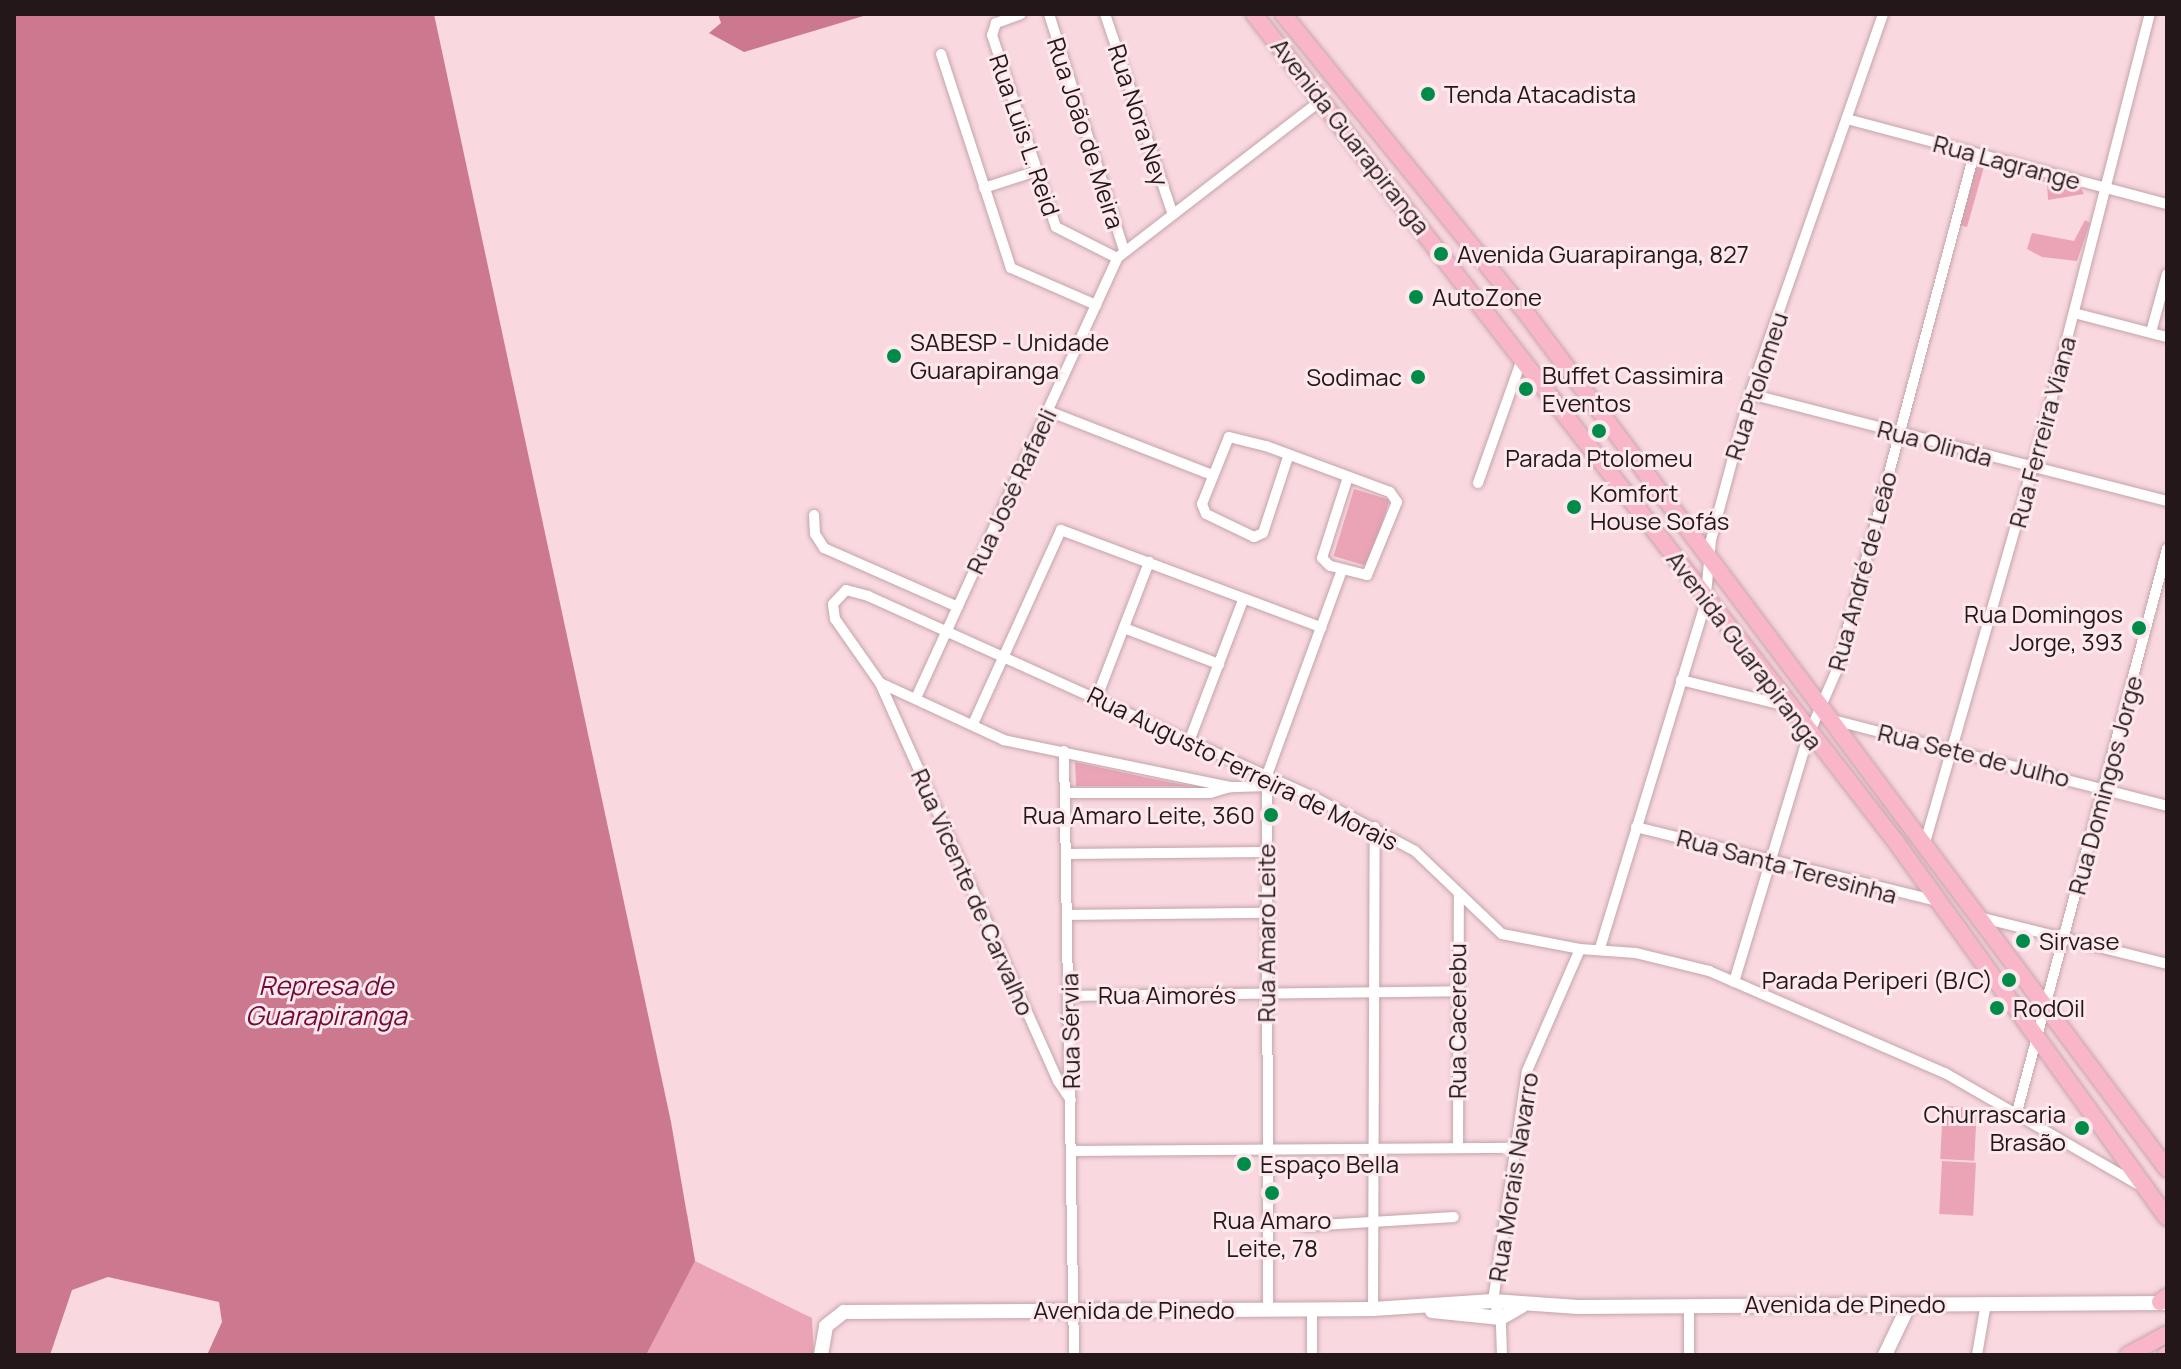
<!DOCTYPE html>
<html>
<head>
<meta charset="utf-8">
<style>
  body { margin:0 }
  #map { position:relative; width:2181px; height:1369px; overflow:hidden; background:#f9d8df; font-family:Manrope,sans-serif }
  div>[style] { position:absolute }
  .green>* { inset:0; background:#eaa4b5; transform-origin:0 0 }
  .water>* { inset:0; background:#cc788f }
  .roads { filter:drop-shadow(0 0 2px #c4a4ab) drop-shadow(0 0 2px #c4a4ab) }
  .minor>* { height:10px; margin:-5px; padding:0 5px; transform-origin:5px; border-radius:5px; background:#fff }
  .tertiary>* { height:14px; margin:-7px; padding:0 7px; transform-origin:7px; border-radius:7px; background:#fff }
  .primary>* { height:16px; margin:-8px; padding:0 8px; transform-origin:8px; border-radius:8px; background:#fab6c9 }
  .dots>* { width:22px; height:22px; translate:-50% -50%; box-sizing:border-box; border:4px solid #fde9ed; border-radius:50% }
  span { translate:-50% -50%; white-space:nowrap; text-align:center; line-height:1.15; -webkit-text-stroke:6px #fde9ed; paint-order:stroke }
  .poi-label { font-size:24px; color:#23171a }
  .left { translate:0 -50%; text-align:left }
  .right { translate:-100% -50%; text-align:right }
  .street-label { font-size:24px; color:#23171a }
  .water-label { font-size:26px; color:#720937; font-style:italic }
  .frame { position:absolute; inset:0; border:16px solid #23171a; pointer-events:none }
</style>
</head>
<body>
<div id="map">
  <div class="green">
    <div style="clip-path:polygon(1977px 160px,2079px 185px,2084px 194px,2048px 200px,2047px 183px,1984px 167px,1967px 227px,1960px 225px)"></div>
    <div style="clip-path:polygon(2085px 220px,2090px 223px,2077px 261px,2042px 257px,2027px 249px,2032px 233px,2074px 241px)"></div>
    <div style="left:1354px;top:489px;width:37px;height:70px;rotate:17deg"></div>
    <div style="clip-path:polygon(1075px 762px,1153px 779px,1190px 786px,1076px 786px)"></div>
    <div style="left:1943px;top:1106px;width:34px;height:53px;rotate:3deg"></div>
    <div style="left:1942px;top:1161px;width:34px;height:53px;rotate:3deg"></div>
    <div style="clip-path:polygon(687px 1213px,695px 1261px,812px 1318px,814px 1355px,522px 1355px)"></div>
  </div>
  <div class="water">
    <div style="clip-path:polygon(14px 14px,434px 14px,671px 1122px,695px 1261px,646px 1355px,207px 1355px,222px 1322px,219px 1302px,108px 1277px,72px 1290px,50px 1355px,14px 1355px)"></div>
    <div style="clip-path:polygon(718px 14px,870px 14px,744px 52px,709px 33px,721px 23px)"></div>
  </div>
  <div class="roads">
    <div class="minor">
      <div style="left:1021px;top:14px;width:27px;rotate:160deg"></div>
      <div style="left:996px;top:23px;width:13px;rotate:108deg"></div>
      <div style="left:992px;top:35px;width:202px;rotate:71.6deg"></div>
      <div style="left:1056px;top:227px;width:68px;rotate:26.9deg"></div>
      <div style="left:1049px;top:14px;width:249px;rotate:72.4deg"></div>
      <div style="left:1105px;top:14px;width:212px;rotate:71.3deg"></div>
      <div style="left:941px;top:54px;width:225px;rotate:71.9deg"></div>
      <div style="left:1011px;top:268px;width:93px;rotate:23.5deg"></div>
      <div style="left:1847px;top:119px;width:331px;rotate:14.9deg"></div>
      <div style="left:984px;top:188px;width:56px;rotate:-17.8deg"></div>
      <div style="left:2074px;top:313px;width:96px;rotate:14.5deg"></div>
      <div style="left:2151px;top:332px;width:60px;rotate:-74.6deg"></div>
      <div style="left:1750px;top:394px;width:431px;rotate:14.4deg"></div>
      <div style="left:1048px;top:411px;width:176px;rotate:21.3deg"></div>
      <div style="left:1288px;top:457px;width:80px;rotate:108.2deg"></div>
      <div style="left:1263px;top:533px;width:10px;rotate:156deg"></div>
      <div style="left:1254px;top:537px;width:53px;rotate:-154.4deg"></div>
      <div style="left:1206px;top:514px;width:11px;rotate:-112deg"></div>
      <div style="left:1202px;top:504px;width:72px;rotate:-68.1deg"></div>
      <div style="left:1229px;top:437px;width:38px;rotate:14deg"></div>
      <div style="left:1266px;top:446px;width:132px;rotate:20.4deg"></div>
      <div style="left:1390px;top:492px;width:12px;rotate:55deg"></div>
      <div style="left:1397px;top:502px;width:79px;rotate:112.3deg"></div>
      <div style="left:1367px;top:575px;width:38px;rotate:-166deg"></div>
      <div style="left:1330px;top:566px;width:11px;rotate:-135deg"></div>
      <div style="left:1322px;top:558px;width:85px;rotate:-72.2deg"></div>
      <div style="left:1478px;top:483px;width:132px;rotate:-70.5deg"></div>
      <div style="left:814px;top:515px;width:19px;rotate:87deg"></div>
      <div style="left:815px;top:534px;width:17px;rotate:57deg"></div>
      <div style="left:824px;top:548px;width:146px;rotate:23.8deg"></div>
      <div style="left:1124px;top:628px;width:102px;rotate:20.8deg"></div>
      <div style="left:1681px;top:680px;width:109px;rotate:13.8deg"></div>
      <div style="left:880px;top:683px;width:436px;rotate:65.9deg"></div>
      <div style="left:1058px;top:1081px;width:23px;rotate:56deg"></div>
      <div style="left:1097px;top:697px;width:145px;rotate:-68.9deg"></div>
      <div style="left:916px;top:698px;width:484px;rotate:-65.4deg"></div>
      <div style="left:1117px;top:258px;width:260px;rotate:-37.7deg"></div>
      <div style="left:1829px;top:719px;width:349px;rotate:14.4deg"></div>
      <div style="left:973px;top:724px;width:213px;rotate:-65.6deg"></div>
      <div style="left:1061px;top:530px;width:278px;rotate:20.5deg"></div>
      <div style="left:1190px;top:739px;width:149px;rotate:-69.1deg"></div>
      <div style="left:1064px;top:751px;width:604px;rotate:89.05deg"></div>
      <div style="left:1267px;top:786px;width:37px;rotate:178deg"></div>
      <div style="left:1230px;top:787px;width:231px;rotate:-168.3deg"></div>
      <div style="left:1004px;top:740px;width:136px;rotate:-155.3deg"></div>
      <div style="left:880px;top:683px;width:78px;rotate:-125.1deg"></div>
      <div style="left:835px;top:619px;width:15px;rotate:-98deg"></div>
      <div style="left:833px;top:604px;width:19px;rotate:-47deg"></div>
      <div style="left:846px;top:590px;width:23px;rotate:15deg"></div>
      <div style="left:868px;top:596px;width:491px;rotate:24.3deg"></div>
      <div style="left:1315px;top:798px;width:113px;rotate:27.9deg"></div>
      <div style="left:1415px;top:851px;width:120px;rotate:43.7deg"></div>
      <div style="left:1502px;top:934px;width:79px;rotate:10.9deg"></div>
      <div style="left:1580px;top:949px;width:56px;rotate:4.1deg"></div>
      <div style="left:1636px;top:953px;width:75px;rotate:13.9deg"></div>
      <div style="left:1709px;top:971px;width:257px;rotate:23.4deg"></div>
      <div style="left:1945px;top:1073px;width:224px;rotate:30deg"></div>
      <div style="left:1065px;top:793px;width:145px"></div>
      <div style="left:1210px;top:793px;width:21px;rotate:-17deg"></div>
      <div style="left:1636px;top:827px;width:311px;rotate:13.8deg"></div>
      <div style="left:1924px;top:846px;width:442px;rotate:-74deg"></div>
      <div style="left:2046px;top:421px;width:420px;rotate:-75.7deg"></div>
      <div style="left:1066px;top:854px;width:199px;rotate:-0.6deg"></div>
      <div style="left:1067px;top:915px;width:198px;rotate:-0.6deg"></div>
      <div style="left:1979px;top:917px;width:194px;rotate:14deg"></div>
      <div style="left:1600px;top:948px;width:359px;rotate:-73deg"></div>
      <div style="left:1705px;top:605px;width:65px;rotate:-84.7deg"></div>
      <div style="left:1711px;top:540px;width:151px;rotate:-75deg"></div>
      <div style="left:1750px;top:394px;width:403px;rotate:-70.7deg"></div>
      <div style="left:1734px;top:982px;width:259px;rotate:-73.2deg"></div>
      <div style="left:1809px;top:734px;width:68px;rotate:-66.5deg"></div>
      <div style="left:1836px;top:672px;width:536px;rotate:-75.08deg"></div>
      <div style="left:1069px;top:996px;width:387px;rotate:-0.7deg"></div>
      <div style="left:2017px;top:1112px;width:583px;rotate:-75.08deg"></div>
      <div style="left:1458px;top:1147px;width:253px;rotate:-89.8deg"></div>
      <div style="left:1073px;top:1151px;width:444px;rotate:-0.4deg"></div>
      <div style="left:1306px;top:1226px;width:148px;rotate:-3.5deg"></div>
      <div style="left:1268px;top:1309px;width:534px;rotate:-90.11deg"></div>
      <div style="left:1267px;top:775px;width:218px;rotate:-69.9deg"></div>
      <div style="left:1312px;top:1309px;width:46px;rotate:90deg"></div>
      <div style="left:1373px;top:1309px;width:482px;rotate:-89.8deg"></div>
      <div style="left:1502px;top:1355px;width:37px;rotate:-92deg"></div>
      <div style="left:1501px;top:1318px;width:19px;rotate:-115deg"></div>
      <div style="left:1493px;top:1301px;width:232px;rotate:-81.6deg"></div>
      <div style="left:1527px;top:1071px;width:133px;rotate:-66.5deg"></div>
      <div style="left:1689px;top:1355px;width:50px;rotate:-90deg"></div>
      <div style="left:1977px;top:1355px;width:53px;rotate:-80.2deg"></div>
    </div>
    <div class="tertiary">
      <div style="left:1432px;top:1311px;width:69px;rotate:5.8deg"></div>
      <div style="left:1501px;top:1318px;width:24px;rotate:-30deg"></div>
      <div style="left:821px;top:1355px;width:29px;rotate:-80deg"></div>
      <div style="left:826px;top:1326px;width:23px;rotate:-38deg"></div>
      <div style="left:844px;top:1312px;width:529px;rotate:-0.32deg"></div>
      <div style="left:1373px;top:1309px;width:120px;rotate:-3.8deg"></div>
      <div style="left:1493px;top:1301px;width:85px;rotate:4deg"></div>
      <div style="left:1578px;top:1307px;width:589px;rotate:-0.39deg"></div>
      <div style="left:1885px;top:1355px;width:55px;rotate:-64.4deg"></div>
    </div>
    <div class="primary">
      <div style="left:1254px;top:14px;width:1048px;rotate:52.21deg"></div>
      <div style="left:1896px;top:842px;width:463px;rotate:54.2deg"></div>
      <div style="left:1283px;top:14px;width:385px;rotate:50.9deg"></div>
      <div style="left:1526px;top:313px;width:1069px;rotate:53.17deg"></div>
      <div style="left:2160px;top:1302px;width:9px;rotate:-36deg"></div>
      <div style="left:2128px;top:1355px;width:44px;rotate:-28.3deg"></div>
      <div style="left:2166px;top:1355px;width:1px;rotate:-45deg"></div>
    </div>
  </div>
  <div class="dots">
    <div style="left:1428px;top:94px;background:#018b49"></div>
    <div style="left:1441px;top:254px;background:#018b49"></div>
    <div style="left:1416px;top:297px;background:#018b49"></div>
    <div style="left:894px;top:356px;background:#018b49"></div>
    <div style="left:1418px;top:377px;background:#018b49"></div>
    <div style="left:1526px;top:389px;background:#018b49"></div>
    <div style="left:1599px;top:431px;background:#018b49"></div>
    <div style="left:1574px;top:507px;background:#018b49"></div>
    <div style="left:2139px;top:628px;background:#018b49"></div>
    <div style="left:1271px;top:815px;background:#018b49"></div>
    <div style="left:2023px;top:941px;background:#018b49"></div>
    <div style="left:2009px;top:980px;background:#018b49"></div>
    <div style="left:1997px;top:1008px;background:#018b49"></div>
    <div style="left:2082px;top:1128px;background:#018b49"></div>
    <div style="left:1244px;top:1164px;background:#018b49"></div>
    <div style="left:1272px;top:1193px;background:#018b49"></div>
  </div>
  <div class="poi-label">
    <span class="left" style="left:1444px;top:94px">Tenda Atacadista</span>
    <span class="left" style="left:1457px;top:254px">Avenida Guarapiranga, 827</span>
    <span class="left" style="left:1432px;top:297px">AutoZone</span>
    <span class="left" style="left:910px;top:356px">SABESP - Unidade<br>Guarapiranga</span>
    <span class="left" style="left:1542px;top:389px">Buffet Cassimira<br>Eventos</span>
    <span class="right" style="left:1402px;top:377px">Sodimac</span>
    <span style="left:1599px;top:458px">Parada Ptolomeu</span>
    <span class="left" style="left:1590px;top:507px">Komfort<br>House Sofás</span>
    <span class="right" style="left:2123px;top:628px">Rua Domingos<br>Jorge, 393</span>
    <span class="right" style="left:1255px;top:815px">Rua Amaro Leite, 360</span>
    <span class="left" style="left:2039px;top:941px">Sirvase</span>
    <span class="right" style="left:1993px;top:980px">Parada Periperi (B/C)</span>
    <span class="left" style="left:2013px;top:1008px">RodOil</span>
    <span class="right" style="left:2066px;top:1128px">Churrascaria<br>Brasão</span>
    <span class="left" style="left:1260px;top:1164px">Espaço Bella</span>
    <span style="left:1272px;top:1234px">Rua Amaro<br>Leite, 78</span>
  </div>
  <div class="street-label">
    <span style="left:1139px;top:115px;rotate:72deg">Rua Nora Ney</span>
    <span style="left:1086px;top:133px;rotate:72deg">Rua João de Meira</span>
    <span style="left:1025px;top:135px;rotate:71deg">Rua Luis L. Reid</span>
    <span style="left:1351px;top:136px;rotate:52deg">Avenida Guarapiranga</span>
    <span style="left:2007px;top:162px;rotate:15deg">Rua Lagrange</span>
    <span style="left:1756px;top:386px;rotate:-72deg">Rua Ptolomeu</span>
    <span style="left:2042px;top:432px;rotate:-75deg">Rua Ferreira Viana</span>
    <span style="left:1935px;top:443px;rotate:15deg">Rua Olinda</span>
    <span style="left:1011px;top:491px;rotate:-65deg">Rua José Rafaeli</span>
    <span style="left:1862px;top:571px;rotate:-75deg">Rua André de Leão</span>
    <span style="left:1745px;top:650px;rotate:53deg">Avenida Guarapiranga</span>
    <span style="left:1974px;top:755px;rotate:14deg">Rua Sete de Julho</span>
    <span style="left:1243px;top:768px;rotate:26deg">Rua Augusto Ferreira de Morais</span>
    <span style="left:2105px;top:785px;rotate:-75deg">Rua Domingos Jorge</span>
    <span style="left:1787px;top:866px;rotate:15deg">Rua Santa Teresinha</span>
    <span style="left:973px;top:892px;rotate:66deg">Rua Vicente de Carvalho</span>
    <span style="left:1266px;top:933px;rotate:-90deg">Rua Amaro Leite</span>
    <span style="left:1167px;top:995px">Rua Aimorés</span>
    <span style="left:1457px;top:1021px;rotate:-90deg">Rua Cacerebu</span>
    <span style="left:1070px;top:1031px;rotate:-91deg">Rua Sérvia</span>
    <span style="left:1513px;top:1177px;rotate:-81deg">Rua Morais Navarro</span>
    <span style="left:1845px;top:1304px">Avenida de Pinedo</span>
    <span style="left:1134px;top:1310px">Avenida de Pinedo</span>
  </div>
  <div class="water-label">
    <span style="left:326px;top:1001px">Represa de<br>Guarapiranga</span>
  </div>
  <div class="frame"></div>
</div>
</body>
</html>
